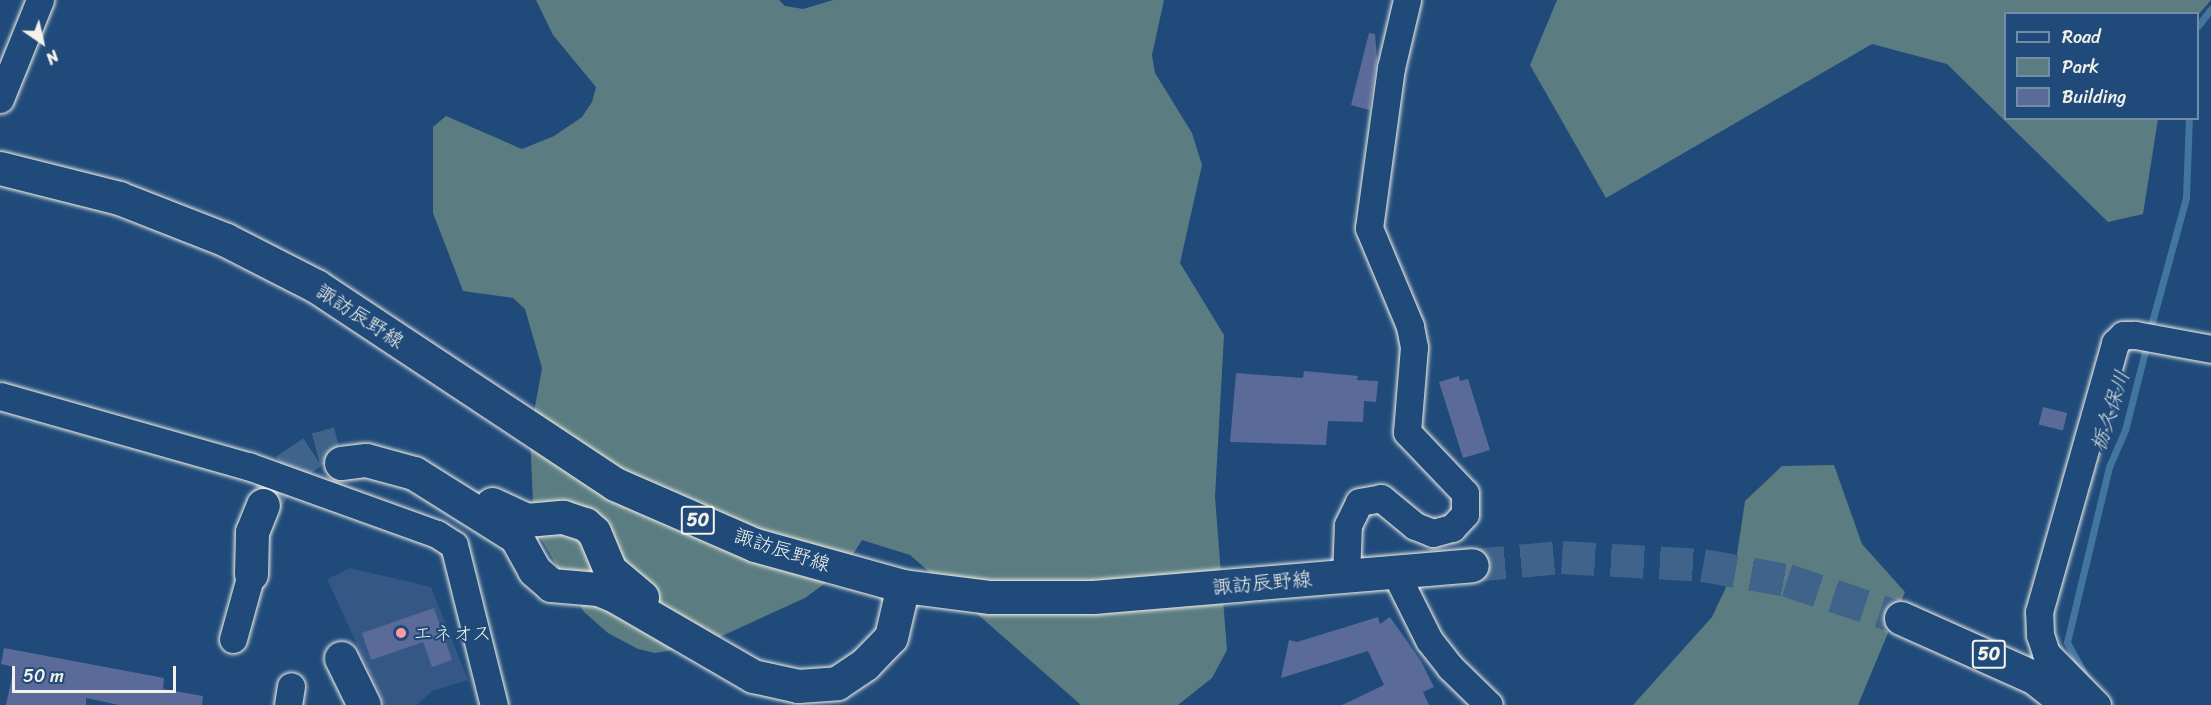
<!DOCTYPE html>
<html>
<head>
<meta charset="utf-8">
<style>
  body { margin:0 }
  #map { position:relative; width:2211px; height:705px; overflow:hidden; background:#1f4a7a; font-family:Sriracha,"Klee One",sans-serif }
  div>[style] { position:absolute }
  .built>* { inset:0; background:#355786 }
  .green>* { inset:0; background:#5b7d81 }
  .stream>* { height:7px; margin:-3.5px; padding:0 3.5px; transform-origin:3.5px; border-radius:3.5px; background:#42769f }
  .building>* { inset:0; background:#5a6b9a; transform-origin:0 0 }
  .major-tunnel>* { height:33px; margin-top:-16.5px; transform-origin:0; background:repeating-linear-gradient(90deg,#3f638a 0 33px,transparent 0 49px) }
  .highway-tunnel>* { height:33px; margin-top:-16.5px; transform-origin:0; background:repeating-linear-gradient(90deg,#3f638a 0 33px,transparent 0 49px) }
  .roads { filter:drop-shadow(0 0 2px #f4f1e8) drop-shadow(0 0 2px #f4f1e8) }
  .minor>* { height:27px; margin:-13.5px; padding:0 13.5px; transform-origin:13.5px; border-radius:13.5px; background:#1f4a7a }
  .major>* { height:33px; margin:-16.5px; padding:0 16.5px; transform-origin:16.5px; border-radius:16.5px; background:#1f4a7a }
  .highway>* { height:33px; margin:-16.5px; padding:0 16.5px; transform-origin:16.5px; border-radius:16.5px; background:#1f4a7a }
  .dots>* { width:16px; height:16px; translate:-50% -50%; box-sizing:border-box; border:3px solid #1f4a7a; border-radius:50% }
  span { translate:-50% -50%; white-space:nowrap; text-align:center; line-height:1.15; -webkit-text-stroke:4.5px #1f4a7a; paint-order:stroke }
  .shield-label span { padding:2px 4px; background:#1f4a7a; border:2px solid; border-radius:4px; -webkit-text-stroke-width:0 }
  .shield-label { font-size:18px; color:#f4f1e8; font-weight:700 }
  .street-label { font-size:20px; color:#f4f1e8 }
  .poi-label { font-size:20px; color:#f4f1e8 }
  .left { translate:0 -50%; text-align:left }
  .water-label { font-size:21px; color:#d9dfdd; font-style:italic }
  .legend { position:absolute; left:2004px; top:12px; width:195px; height:108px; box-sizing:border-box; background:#1f4a7a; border:2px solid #748da6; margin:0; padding:8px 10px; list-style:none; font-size:18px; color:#f4f1e8 }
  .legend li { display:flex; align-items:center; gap:12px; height:30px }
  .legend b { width:30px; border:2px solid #748da6 }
  .north { position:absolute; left:12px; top:12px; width:60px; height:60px; -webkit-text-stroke:4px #1f4a7a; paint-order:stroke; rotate:146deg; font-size:16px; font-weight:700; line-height:24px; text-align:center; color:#f4f1e8 }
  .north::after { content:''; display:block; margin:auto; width:21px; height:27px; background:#f4f1e8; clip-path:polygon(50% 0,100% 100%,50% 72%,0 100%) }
  .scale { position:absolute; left:12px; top:666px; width:164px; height:27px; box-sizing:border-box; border:3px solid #f4f1e8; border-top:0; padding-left:8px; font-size:18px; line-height:21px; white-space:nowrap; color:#f4f1e8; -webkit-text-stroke:4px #1f4a7a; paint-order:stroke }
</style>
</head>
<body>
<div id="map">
  <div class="built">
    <div style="clip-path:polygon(350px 568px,431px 587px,468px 680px,432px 691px,417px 705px,385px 705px,327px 579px)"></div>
  </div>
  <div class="green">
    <div style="clip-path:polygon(536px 0,779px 0,785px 6px,803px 9px,833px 0,1164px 0,1152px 55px,1155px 73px,1192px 133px,1202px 165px,1180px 263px,1224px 335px,1215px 497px,1227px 650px,1212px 678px,1178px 705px,1081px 705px,910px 555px,862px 540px,843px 570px,805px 598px,702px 645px,655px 653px,638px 649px,608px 633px,584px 612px,534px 527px,530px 434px,542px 368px,525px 309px,513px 298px,463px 291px,433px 213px,433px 127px,446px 116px,522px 149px,554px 136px,582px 117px,592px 102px,596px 87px,553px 35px)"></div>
    <div style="clip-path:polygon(1557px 0,2211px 0,2198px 15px,2006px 14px,2006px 118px,2158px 119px,2143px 214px,2108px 222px,1947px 64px,1872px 44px,1606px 198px,1530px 65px)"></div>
    <div style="clip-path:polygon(1834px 465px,1862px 544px,1905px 592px,1858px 705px,1633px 705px,1712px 617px,1735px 568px,1745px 501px,1782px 466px)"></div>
  </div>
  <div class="stream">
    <div style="left:2198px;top:26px;width:21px;rotate:-53deg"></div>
    <div style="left:2149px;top:333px;width:140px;rotate:-74.7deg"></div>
    <div style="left:2186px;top:198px;width:80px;rotate:-87.9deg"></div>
    <div style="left:2087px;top:679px;width:42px;rotate:-118.4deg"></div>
    <div style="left:2067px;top:642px;width:180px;rotate:-76.5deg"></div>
    <div style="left:2109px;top:467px;width:40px;rotate:-66.6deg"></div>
    <div style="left:2125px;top:430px;width:89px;rotate:-75.7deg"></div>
  </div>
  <div class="building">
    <div style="clip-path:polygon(1369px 33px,1375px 34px,1377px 59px,1369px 110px,1351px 105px)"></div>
    <div style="clip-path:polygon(1304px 371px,1358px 376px,1357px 380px,1378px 381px,1376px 402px,1364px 401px,1363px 422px,1328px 421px,1326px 445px,1230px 442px,1236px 373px,1303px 378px)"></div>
    <div style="clip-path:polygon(1459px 376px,1460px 381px,1468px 379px,1490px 450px,1463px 458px,1439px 382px)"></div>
    <div style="left:2043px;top:407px;width:25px;height:18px;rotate:14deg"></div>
    <div style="clip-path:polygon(434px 608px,452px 660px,432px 667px,423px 642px,371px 660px,362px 633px)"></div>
    <div style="clip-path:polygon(1378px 617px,1380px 624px,1390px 617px,1421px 661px,1434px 687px,1423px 692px,1429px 705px,1342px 705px,1384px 685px,1368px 651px,1281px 678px,1289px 640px,1297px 642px)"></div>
    <div style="clip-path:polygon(4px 648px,164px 678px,163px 689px,203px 696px,202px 705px,119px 705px,86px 698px,86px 705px,6px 705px,14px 667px,1px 664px)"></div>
  </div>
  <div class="major-tunnel">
    <div style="left:1472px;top:565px;width:90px;rotate:-5.1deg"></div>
    <div style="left:1562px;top:557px;width:141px;rotate:3.2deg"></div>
    <div style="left:1703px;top:565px;width:85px;rotate:10.1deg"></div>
    <div style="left:1787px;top:580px;width:120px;rotate:18.4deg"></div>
  </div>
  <div class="highway-tunnel">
    <div style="left:263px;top:505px;width:41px;rotate:-57.8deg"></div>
    <div style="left:285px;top:470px;width:37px;rotate:-34deg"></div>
    <div style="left:316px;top:449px;width:23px;rotate:-15deg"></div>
  </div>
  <div class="roads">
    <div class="minor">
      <div style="left:0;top:99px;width:107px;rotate:-68deg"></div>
      <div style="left:0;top:396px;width:258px;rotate:15.8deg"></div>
      <div style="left:248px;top:466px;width:201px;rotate:19.8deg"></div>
      <div style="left:437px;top:534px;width:20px;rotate:33deg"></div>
      <div style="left:454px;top:545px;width:165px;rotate:76deg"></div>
      <div style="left:1395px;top:572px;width:76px;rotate:63.4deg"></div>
      <div style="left:1429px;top:640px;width:34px;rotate:52deg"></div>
      <div style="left:1450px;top:667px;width:54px;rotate:44.3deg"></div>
      <div style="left:1346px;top:576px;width:51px;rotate:-87.8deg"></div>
      <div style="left:1348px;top:525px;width:25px;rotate:-64deg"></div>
      <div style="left:1359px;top:502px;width:22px;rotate:-10deg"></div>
      <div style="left:1381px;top:498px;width:44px;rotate:39.5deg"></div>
      <div style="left:1415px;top:526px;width:19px;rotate:21deg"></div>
      <div style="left:1433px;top:533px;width:20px;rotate:-15deg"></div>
      <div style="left:1452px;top:528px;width:19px;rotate:-47deg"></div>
      <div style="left:1465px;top:514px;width:21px;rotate:-90deg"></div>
      <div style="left:1465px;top:493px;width:84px;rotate:-133.6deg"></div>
      <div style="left:1407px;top:432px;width:85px;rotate:-85.3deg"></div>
      <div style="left:1414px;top:347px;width:21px;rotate:-101deg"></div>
      <div style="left:1410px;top:326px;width:106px;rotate:-112.7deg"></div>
      <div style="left:1369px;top:228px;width:162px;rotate:-82.2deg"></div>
      <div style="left:1391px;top:68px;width:70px;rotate:-76.8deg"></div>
      <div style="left:233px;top:639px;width:67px;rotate:-74.5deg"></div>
      <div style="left:288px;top:705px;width:19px;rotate:-81deg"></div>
      <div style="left:2097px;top:705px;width:73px;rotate:-134.4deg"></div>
      <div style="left:2046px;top:653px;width:19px;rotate:-108deg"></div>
      <div style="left:2040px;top:635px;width:23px;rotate:-92deg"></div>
      <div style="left:2039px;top:612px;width:280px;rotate:-74.2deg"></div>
      <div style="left:2115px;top:343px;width:11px;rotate:-45deg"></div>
      <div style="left:2123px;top:335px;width:12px"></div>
      <div style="left:2135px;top:335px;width:77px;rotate:10.4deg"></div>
    </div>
    <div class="major">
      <div style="left:0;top:168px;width:123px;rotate:14.1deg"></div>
      <div style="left:119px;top:198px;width:115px;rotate:21.4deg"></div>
      <div style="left:226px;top:240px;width:101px;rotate:27.1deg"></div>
      <div style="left:316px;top:286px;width:359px;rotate:33.5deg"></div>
      <div style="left:615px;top:484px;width:153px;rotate:23.5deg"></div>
      <div style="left:755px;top:545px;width:154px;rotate:15.5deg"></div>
      <div style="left:903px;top:586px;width:88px;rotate:7.2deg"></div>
      <div style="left:990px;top:597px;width:103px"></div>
      <div style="left:1093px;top:597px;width:380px;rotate:-4.8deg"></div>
      <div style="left:1901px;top:618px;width:147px;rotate:24.1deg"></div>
      <div style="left:2035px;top:678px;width:43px;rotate:38.5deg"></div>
    </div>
    <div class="highway">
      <div style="left:341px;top:463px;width:25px;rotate:-7deg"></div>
      <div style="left:366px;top:460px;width:50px;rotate:15.2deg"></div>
      <div style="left:414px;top:473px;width:120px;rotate:32.1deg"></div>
      <div style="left:516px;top:537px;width:38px;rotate:61deg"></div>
      <div style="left:534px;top:570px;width:23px;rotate:41deg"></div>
      <div style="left:551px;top:585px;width:47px;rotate:4.9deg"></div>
      <div style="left:598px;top:589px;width:18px;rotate:22deg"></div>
      <div style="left:615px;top:596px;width:160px;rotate:30.1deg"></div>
      <div style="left:753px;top:676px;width:46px;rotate:12.5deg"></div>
      <div style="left:798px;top:686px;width:39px;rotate:-4deg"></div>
      <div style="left:837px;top:683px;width:34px;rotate:-34deg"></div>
      <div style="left:865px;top:664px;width:37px;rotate:-46deg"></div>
      <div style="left:891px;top:637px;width:52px;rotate:-76.8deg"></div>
      <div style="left:492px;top:504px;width:38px;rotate:25deg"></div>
      <div style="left:526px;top:520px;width:37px;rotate:-5deg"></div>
      <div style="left:563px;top:517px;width:23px;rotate:18deg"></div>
      <div style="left:585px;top:524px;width:12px;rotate:42deg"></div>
      <div style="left:594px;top:532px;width:41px;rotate:67.2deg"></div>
      <div style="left:610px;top:570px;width:42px;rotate:40.2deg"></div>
      <div style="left:251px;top:574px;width:42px;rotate:-88.6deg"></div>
      <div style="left:252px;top:532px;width:29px;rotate:-68deg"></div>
      <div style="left:341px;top:658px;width:52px;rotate:63.9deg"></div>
    </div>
  </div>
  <div class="dots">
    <div style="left:401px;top:633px;background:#ff9aa2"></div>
  </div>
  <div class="shield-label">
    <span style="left:698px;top:520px">50</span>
    <span style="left:1989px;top:654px">50</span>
  </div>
  <div class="street-label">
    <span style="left:360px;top:316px;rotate:33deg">諏訪辰野線</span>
    <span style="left:782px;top:550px;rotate:18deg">諏訪辰野線</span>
    <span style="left:1262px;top:583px;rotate:-5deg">諏訪辰野線</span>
  </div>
  <div class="poi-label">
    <span class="left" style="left:413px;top:633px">エネオス</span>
  </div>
  <div class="water-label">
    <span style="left:2110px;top:411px;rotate:-72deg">栃久保川</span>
  </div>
  <ul class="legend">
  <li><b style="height:8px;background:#1f4a7a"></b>Road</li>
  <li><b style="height:16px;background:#5b7d81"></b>Park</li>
  <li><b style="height:16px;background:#5a6b9a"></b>Building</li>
  </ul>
  <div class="north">N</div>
  <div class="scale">50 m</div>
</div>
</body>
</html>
